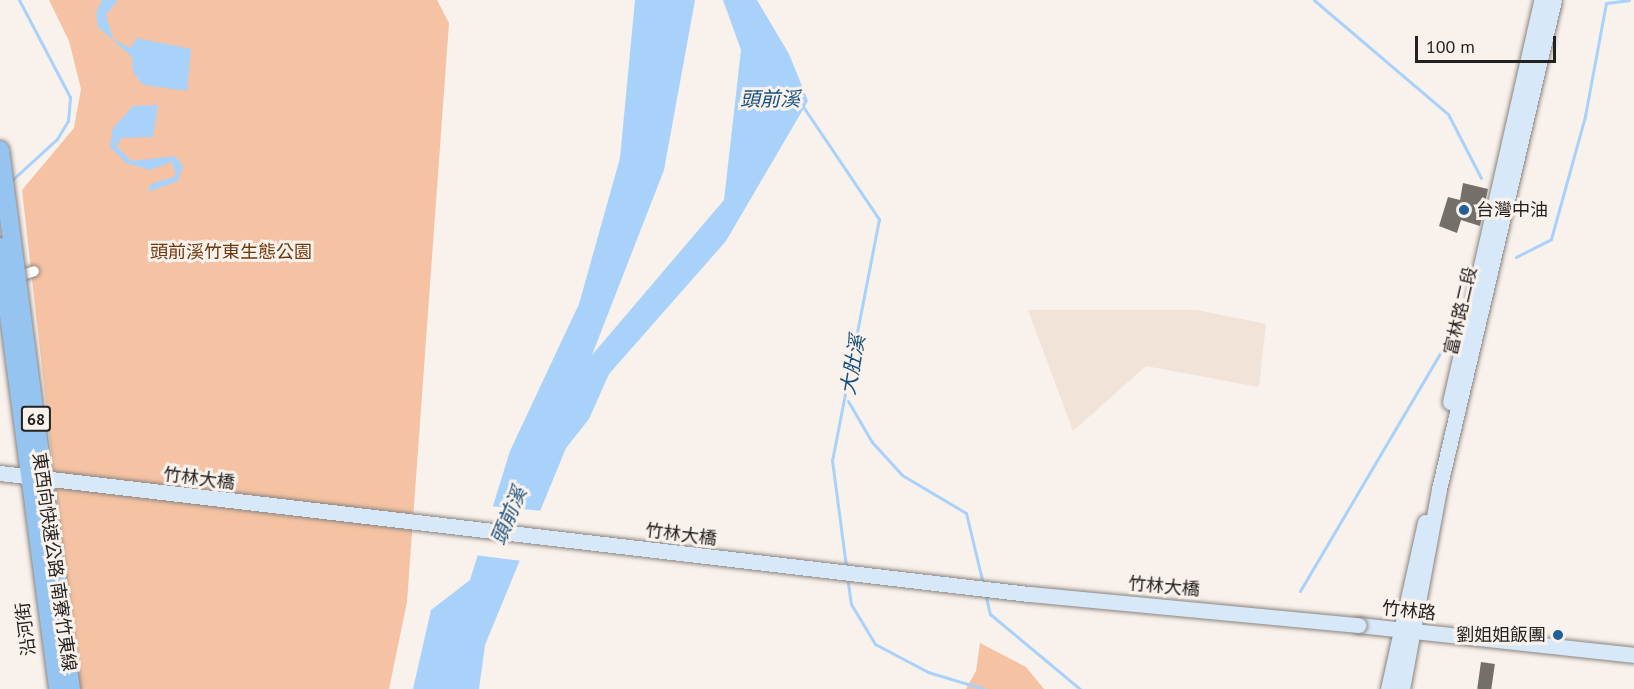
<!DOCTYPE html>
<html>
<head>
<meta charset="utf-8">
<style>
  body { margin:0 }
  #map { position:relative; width:1634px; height:689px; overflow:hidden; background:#f9f1ec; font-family:"PT Sans","Noto Sans TC",sans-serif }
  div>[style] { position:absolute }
  .built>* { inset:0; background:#f2e3d9 }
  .green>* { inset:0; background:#f5c3a3 }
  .water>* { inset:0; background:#a9d2fa }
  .pier>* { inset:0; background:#f9f1ec }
  .stream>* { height:3px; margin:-1.5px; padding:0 1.5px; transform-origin:1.5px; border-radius:1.5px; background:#a9d2fa }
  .building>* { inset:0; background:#756f6a; transform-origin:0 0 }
  .roads { filter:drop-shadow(0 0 2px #8a837e) drop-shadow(0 0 2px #8a837e) }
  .minor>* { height:10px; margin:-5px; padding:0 5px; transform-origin:5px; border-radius:5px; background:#fff }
  .secondary>* { height:15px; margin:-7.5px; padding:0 7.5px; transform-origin:7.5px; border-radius:7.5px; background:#d7e9f9 }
  .bridges { filter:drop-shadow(0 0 2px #8a837e) drop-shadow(0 0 2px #8a837e) }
  .secondary-bridge>* { height:15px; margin:-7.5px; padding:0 7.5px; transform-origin:7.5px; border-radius:7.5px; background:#d7e9f9 }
  .trunk-bridge>* { height:18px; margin:-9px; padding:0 9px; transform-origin:9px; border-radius:9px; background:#94c4ef }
  .dots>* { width:16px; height:16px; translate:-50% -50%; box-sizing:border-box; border:3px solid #f9f1ec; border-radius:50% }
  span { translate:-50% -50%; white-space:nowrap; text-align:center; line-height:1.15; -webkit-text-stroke:6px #f9f1ec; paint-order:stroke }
  .shield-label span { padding:2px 4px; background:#f9f1ec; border:2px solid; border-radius:4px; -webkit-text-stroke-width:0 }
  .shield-label { font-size:16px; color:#242220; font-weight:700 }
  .poi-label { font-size:18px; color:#242220 }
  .left { translate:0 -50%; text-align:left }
  .right { translate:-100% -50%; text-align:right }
  .park-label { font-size:18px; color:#6f380b }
  .street-label { font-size:18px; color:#242220 }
  .water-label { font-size:20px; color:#18507d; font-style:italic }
  .scale { position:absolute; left:1415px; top:36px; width:141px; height:27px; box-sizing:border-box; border:3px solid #242220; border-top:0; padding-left:8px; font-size:18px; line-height:21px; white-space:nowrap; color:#242220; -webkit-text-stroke:4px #f9f1ec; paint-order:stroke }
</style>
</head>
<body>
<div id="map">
  <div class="built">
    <div style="clip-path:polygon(1028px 310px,1196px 310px,1266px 324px,1259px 387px,1146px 366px,1073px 431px)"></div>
  </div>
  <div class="green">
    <div style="clip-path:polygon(49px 0,437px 0,449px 23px,407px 602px,389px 689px,78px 689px,22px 190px,74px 128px,81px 89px,69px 41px)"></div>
    <div style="clip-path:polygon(980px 643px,1026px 667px,1044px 689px,966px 689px,976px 671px)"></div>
  </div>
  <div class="water">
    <div style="clip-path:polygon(102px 0,118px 0,106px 15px,113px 39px,130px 48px,137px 38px,191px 49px,187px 91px,143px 85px,133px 72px,132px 57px,98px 27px,96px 13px)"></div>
    <div style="clip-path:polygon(635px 0,695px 0,664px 170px,592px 355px,724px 200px,741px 50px,723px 0,757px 0,789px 54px,808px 101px,726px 241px,609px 374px,589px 419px,566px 448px,485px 645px,479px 689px,413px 689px,431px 610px,470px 580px,510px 451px,579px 304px,620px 158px)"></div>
    <div style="clip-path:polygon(158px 105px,153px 137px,121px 138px,117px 147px,132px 161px,175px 156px,183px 166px,178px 181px,148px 192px,151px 184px,176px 176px,172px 162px,150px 170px,126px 163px,110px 147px,113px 128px,133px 106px)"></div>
  </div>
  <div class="pier">
    <div style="clip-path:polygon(490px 506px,543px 511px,523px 561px,475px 555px)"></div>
  </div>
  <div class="stream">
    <div style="left:1314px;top:0;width:176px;rotate:40.4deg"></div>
    <div style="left:1448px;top:114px;width:72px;rotate:62.7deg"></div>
    <div style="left:802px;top:105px;width:138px;rotate:56deg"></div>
    <div style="left:879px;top:219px;width:246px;rotate:101deg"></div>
    <div style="left:832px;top:460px;width:108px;rotate:82.5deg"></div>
    <div style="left:11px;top:181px;width:62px;rotate:-42.4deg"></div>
    <div style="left:57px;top:139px;width:21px;rotate:-59deg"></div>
    <div style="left:68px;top:121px;width:24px;rotate:-85deg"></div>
    <div style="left:70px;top:97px;width:110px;rotate:-117.7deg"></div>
    <div style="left:1516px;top:257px;width:39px;rotate:-27deg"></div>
    <div style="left:1551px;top:239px;width:128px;rotate:-74.5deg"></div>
    <div style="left:1585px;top:116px;width:115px;rotate:-79.5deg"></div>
    <div style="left:1606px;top:3px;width:23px;rotate:-7deg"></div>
    <div style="left:848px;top:401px;width:48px;rotate:59.7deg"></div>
    <div style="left:872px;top:442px;width:45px;rotate:47.7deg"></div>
    <div style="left:902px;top:475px;width:74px;rotate:30.7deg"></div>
    <div style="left:966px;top:513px;width:73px;rotate:76.5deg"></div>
    <div style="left:847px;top:576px;width:28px;rotate:82deg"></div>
    <div style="left:851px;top:604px;width:47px;rotate:59deg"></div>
    <div style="left:875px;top:644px;width:60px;rotate:27.8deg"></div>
    <div style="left:928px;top:672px;width:59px;rotate:16.9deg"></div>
    <div style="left:1300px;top:591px;width:308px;rotate:-59.5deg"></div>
    <div style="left:985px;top:593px;width:22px;rotate:77deg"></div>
    <div style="left:990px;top:614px;width:117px;rotate:39.8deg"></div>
  </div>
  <div class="building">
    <div style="clip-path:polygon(1463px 183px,1488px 189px,1480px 226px,1461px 220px,1457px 233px,1439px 226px,1448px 197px,1460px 200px)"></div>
    <div style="left:1481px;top:662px;width:14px;height:27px;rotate:8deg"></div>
  </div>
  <div class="roads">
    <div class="minor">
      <div style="left:13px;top:278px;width:22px;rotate:-18deg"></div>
    </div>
    <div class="secondary">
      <div style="left:1450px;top:402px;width:412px;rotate:-77.2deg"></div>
      <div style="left:1359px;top:625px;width:277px;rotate:6.2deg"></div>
      <div style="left:1388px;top:689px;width:171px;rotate:-77.5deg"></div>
      <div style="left:1402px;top:689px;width:203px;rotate:-79.5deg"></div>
      <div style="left:1439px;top:489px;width:502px;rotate:-76.77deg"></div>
    </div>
  </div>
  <div class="bridges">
    <div class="secondary-bridge">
      <div style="left:0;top:473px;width:1036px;rotate:6.71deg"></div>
      <div style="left:1029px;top:594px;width:331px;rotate:5.4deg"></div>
    </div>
    <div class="trunk-bridge">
      <div style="left:0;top:150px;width:544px;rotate:82.5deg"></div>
      <div style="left:0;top:247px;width:446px;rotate:82.5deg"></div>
    </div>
  </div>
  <div class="dots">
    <div style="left:1464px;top:210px;background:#1f6196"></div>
    <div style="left:1558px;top:635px;background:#1f6196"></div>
  </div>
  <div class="shield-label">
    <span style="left:36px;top:419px">68</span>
  </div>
  <div class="poi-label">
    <span class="left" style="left:1476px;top:210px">台灣中油</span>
    <span class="right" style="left:1546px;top:635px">劉姐姐飯團</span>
  </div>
  <div class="park-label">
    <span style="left:231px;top:252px">頭前溪竹東生態公園</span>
  </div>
  <div class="street-label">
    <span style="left:1461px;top:311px;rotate:-77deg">富林路二段</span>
    <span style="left:199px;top:479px;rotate:7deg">竹林大橋</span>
    <span style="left:681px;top:535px;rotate:7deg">竹林大橋</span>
    <span style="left:54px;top:562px;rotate:82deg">東西向快速公路 南寮竹東線</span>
    <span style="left:1164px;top:587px;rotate:5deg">竹林大橋</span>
    <span style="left:1409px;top:611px;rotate:6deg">竹林路</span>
    <span style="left:26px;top:629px;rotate:-97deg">沿河街</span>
  </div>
  <div class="water-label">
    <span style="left:770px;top:99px">頭前溪</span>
    <span style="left:853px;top:365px;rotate:-80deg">大肚溪</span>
    <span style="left:509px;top:516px;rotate:-67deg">頭前溪</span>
  </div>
  <div class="scale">100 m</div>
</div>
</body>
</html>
